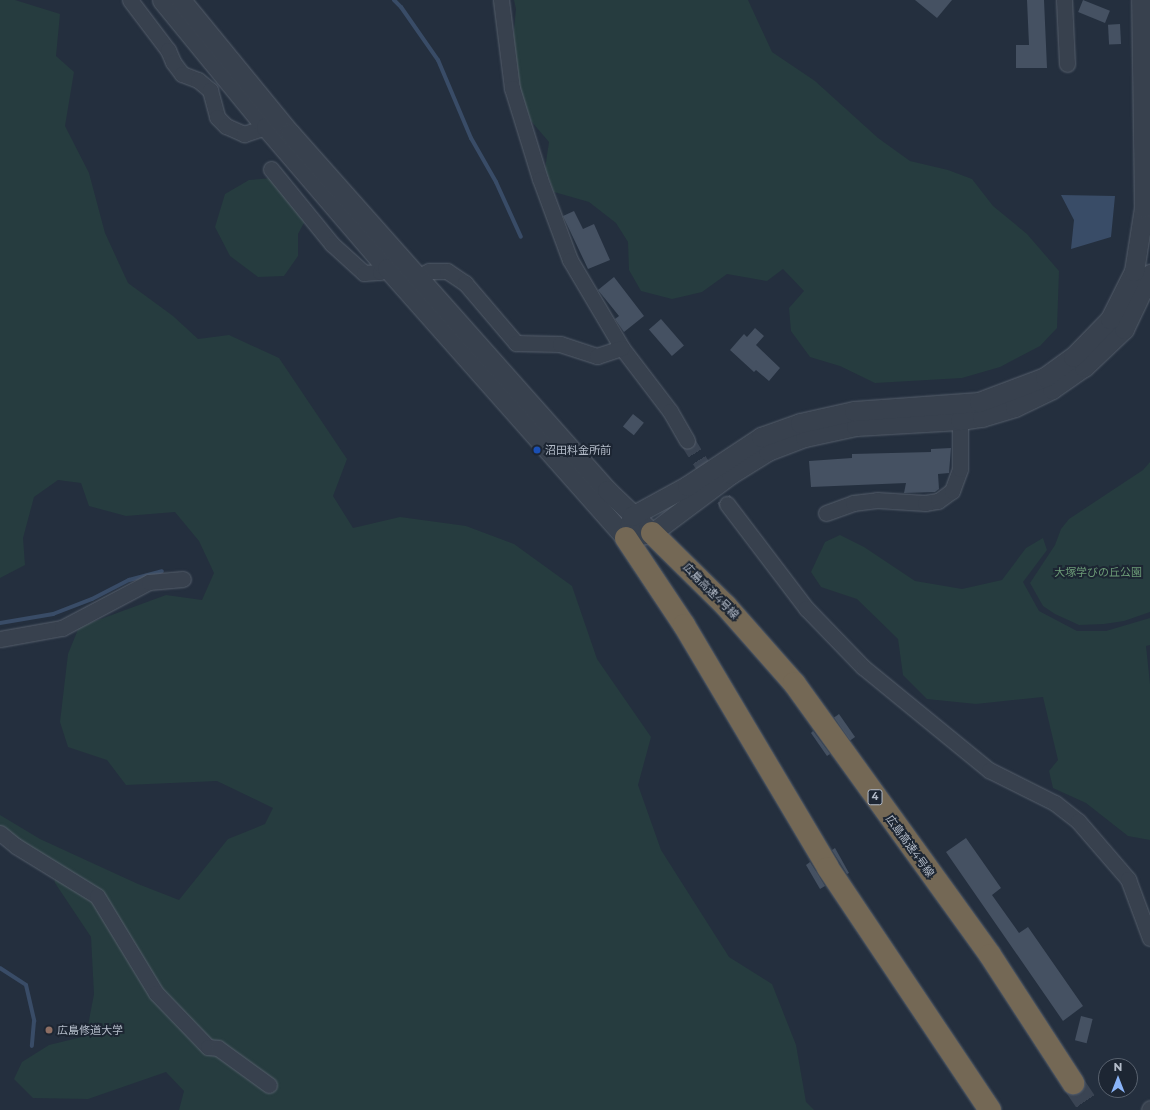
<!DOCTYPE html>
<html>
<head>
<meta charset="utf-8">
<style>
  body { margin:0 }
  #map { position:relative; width:1150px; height:1110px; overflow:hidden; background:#242f3e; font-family:Montserrat,"Noto Sans JP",sans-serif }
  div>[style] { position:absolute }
  .green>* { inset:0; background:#263c3f }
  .water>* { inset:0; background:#394c67 }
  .stream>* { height:4px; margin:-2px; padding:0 2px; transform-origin:2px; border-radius:2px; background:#394c67 }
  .building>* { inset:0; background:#455162; transform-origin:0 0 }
  .minor-tunnel>* { height:15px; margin-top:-7.5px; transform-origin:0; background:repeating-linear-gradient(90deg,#3a4453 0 15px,transparent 0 23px) }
  .motorway-tunnel>* { height:22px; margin-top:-11px; transform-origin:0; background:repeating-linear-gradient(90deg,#3a4453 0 22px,transparent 0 33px) }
  .roads { filter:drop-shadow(0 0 1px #565f6c) drop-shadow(0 0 1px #565f6c) }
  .minor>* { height:15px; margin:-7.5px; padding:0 7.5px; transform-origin:7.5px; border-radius:7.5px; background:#38414e }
  .tertiary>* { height:19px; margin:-9.5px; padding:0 9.5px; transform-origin:9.5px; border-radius:9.5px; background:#38414e }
  .motorway>* { height:22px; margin:-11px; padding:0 11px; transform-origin:11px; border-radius:11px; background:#746855 }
  .dots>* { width:11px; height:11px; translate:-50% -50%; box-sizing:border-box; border:2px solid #1d2633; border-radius:50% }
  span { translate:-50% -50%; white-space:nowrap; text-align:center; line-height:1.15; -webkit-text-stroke:4px #1d2633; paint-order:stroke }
  .shield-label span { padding:1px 3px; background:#1d2633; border:1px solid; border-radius:3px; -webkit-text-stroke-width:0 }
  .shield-label { font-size:10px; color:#b4bcc9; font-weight:700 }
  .poi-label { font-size:11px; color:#b4bcc9 }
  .left { translate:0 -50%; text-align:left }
  .park-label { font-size:11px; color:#6b9a76 }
  .street-label { font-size:11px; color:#b4bcc9 }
  .north { position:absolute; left:1098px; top:1058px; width:40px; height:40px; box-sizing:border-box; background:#1d2633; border:1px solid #59626f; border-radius:50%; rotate:0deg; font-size:11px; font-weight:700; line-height:16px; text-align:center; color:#b4bcc9 }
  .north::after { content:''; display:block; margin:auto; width:14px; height:18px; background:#8ab4f8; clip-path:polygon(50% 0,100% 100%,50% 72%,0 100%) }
</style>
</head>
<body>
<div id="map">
  <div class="green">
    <div style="clip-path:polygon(0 0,15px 0,60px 14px,56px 56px,74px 72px,65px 126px,89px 173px,105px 233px,128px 283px,173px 316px,198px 339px,229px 335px,279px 358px,347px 459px,333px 496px,353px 528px,400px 517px,466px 526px,514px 544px,572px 586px,597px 659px,651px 737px,638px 785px,661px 850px,729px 957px,772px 984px,796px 1045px,806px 1102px,814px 1110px,179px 1110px,184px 1091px,166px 1072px,88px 1099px,33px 1098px,14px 1079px,22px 1062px,49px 1045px,86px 1036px,94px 994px,91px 937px,55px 883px,53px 867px,0 827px,0 815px,40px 839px,138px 884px,179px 900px,228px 839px,265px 824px,273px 808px,217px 781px,126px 785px,107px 760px,68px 747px,60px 722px,68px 654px,79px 627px,166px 595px,202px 600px,214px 573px,199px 541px,175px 512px,126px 516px,89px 506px,81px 483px,58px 480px,34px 497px,23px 538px,25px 565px,0 578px)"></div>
    <div style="clip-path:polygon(514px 0,748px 0,772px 52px,815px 81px,878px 138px,910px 161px,948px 170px,972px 179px,993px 206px,1027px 234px,1059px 271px,1057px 328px,1040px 346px,1000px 367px,962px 378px,875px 383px,840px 366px,810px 357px,791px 331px,789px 308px,804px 291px,783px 269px,767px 281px,727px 274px,702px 292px,672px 299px,641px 291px,629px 270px,628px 242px,616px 223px,589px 202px,554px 192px,545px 169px,549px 142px,531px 121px,519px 88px,513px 40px,516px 9px)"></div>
    <div style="clip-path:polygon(273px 178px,306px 219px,298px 234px,298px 256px,284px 276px,258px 277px,230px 256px,215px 227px,225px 194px,249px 180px)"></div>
    <div style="clip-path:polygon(1150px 462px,1150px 612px,1124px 621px,1104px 624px,1079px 625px,1055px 614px,1043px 606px,1030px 583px,1055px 545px,1061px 529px,1069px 519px,1143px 470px)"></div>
    <div style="clip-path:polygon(840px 535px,864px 547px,915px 581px,962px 589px,1002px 580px,1026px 548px,1043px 538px,1047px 550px,1023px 582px,1039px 611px,1077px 631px,1106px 631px,1150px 618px,1150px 645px,1146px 646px,1150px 684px,1150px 840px,1128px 836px,1086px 803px,1053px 788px,1049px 771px,1058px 760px,1043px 697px,976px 704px,927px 699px,903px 675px,898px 639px,857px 599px,821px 587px,811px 572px,825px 542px)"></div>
  </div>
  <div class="water">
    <div style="clip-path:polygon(1061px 195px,1115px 196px,1111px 237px,1071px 249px,1074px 220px)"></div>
  </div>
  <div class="stream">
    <div style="left:394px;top:0;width:10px;rotate:45deg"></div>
    <div style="left:401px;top:7px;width:65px;rotate:55.1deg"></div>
    <div style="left:438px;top:60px;width:85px;rotate:67.1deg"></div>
    <div style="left:471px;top:138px;width:51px;rotate:60.4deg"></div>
    <div style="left:496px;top:182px;width:60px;rotate:65.6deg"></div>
    <div style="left:0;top:623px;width:54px;rotate:-9.6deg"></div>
    <div style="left:53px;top:614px;width:42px;rotate:-21deg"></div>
    <div style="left:92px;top:599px;width:42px;rotate:-27.2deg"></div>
    <div style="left:129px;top:580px;width:34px;rotate:-15deg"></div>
    <div style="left:0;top:968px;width:31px;rotate:33deg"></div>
    <div style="left:26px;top:985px;width:37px;rotate:77deg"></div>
    <div style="left:34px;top:1021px;width:25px;rotate:95deg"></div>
  </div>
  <div class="building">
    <div style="clip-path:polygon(915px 0,952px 0,937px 18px)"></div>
    <div style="clip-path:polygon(1027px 0,1044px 0,1047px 68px,1016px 68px,1016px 45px,1029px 45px)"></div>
    <div style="left:1083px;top:0;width:29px;height:13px;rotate:22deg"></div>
    <div style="left:1120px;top:24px;width:20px;height:12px;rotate:87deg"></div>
    <div style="clip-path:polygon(574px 211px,583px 229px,594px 224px,610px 260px,588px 269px,563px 216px)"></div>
    <div style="clip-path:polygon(614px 277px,644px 316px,624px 332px,615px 319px,619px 316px,598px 290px)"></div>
    <div style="left:661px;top:319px;width:35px;height:16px;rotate:49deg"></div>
    <div style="clip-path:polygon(755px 328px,764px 336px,756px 345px,780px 368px,769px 381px,756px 370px,754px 372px,730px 350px,744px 334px,747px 337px)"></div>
    <div style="left:633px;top:414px;width:14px;height:16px;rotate:39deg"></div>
    <div style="clip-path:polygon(951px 448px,949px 473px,938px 474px,939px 489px,935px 492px,904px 493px,906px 483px,811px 487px,809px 461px,852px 458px,852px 454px,931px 452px,931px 449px)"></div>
    <div style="left:839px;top:714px;width:28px;height:6px;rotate:55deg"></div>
    <div style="clip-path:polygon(813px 731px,830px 754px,827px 756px,811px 733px)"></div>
    <div style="clip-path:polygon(966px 838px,1001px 888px,992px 895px,1019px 933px,1028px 927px,1083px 1006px,1063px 1021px,946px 852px)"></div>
    <div style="clip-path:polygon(835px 848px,849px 873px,847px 874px,832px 850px)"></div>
    <div style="clip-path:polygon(810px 862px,825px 886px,820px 889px,806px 865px)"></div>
    <div style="left:1081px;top:1016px;width:12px;height:25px;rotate:14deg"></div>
  </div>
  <div class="minor-tunnel">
    <div style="left:687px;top:440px;width:75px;rotate:58deg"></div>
  </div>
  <div class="motorway-tunnel">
    <div style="left:1073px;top:1083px;width:32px;rotate:56deg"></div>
  </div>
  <div class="roads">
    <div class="minor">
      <div style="left:130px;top:0;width:63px;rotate:52.8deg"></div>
      <div style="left:168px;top:50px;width:13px;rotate:67deg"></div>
      <div style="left:173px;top:62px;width:15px;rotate:53deg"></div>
      <div style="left:182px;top:74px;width:17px;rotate:21deg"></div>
      <div style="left:198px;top:80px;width:16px;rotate:40deg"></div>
      <div style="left:210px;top:90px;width:28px;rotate:75deg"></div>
      <div style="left:217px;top:117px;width:13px;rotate:45deg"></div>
      <div style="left:226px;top:126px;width:20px;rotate:24deg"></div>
      <div style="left:244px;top:134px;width:23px;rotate:-18deg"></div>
      <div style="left:501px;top:0;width:89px;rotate:82.9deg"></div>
      <div style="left:512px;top:88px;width:95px;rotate:72.9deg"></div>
      <div style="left:540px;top:179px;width:86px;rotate:69.7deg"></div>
      <div style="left:570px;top:260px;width:102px;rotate:59.4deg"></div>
      <div style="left:622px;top:348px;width:79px;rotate:52.7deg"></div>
      <div style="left:670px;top:411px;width:34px;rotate:60deg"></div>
      <div style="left:1064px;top:0;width:64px;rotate:87.3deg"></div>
      <div style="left:271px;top:169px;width:97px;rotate:50.9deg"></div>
      <div style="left:332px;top:244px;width:43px;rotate:42.2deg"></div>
      <div style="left:364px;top:273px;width:16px;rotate:-4deg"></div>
      <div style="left:380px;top:272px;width:8px;rotate:-30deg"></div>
      <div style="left:418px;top:276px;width:12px;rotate:-24deg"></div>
      <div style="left:429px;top:271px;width:18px"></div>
      <div style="left:447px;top:271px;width:22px;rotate:34deg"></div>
      <div style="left:465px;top:283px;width:79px;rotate:49.6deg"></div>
      <div style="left:516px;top:343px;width:44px;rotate:1.3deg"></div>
      <div style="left:560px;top:344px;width:39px;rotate:18deg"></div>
      <div style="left:597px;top:356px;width:26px;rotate:-18deg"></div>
      <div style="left:727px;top:504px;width:131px;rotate:52.8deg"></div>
      <div style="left:806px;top:608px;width:82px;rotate:46deg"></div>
      <div style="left:863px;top:667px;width:163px;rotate:39.3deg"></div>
      <div style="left:989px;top:770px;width:74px;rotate:26.6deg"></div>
      <div style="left:1055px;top:803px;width:29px;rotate:38deg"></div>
      <div style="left:1078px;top:821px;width:77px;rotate:49.2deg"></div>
      <div style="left:1128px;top:879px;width:63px;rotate:69.6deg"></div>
      <div style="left:826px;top:513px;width:29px;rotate:-20deg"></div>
      <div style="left:853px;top:503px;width:24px;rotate:-7deg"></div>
      <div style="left:877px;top:500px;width:48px;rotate:3.6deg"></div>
      <div style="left:925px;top:503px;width:13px;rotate:-9deg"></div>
      <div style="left:938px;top:501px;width:17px;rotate:-36deg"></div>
      <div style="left:952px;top:491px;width:23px;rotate:-70deg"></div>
      <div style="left:960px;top:469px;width:49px;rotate:-90deg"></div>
      <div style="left:0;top:639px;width:63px;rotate:-10.1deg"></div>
      <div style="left:62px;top:628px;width:98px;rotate:-27.9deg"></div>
      <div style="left:149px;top:582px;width:34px;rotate:-5deg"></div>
      <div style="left:0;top:833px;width:21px;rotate:39deg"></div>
      <div style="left:16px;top:846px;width:95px;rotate:31.7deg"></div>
      <div style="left:97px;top:896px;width:114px;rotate:58.7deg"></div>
      <div style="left:156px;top:993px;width:75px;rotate:46.1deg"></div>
      <div style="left:208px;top:1047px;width:10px;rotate:6deg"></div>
      <div style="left:218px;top:1048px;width:63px;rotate:36deg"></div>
      <div style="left:1149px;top:1110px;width:2px;rotate:-63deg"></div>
    </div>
    <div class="tertiary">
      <div style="left:162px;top:0;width:164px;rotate:50.7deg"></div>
      <div style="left:266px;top:127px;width:186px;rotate:49.4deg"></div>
      <div style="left:387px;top:268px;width:361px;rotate:48.5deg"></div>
      <div style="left:181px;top:0;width:172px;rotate:50.7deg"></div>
      <div style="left:290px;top:133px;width:477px;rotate:48.4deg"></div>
      <div style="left:607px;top:490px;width:62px;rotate:43.7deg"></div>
      <div style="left:639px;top:535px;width:13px;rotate:-9deg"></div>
      <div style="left:652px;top:533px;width:99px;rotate:-36.8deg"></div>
      <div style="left:731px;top:474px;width:44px;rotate:-31.9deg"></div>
      <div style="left:768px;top:451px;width:40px;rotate:-21deg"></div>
      <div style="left:805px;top:437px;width:52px;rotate:-12.2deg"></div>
      <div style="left:856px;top:426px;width:104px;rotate:-3.3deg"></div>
      <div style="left:960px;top:420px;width:22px;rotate:-8deg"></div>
      <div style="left:982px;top:417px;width:34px;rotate:-17deg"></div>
      <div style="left:1015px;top:407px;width:41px;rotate:-25.9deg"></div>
      <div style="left:1052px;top:389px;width:39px;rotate:-35deg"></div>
      <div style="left:1084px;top:367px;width:55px;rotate:-43.5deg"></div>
      <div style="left:1124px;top:329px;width:61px;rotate:-64.7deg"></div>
      <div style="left:626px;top:538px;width:23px;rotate:-75deg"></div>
      <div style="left:632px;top:516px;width:63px;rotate:-28.6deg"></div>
      <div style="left:687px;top:486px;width:89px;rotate:-33.5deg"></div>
      <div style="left:761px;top:437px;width:41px;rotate:-19.7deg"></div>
      <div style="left:800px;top:423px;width:55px;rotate:-12.5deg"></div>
      <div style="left:854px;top:411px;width:125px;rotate:-4.1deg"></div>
      <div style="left:979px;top:402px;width:71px;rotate:-20.7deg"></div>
      <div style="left:1045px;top:377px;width:34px;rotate:-36deg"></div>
      <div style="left:1073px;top:357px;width:53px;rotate:-45.8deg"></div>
      <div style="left:1110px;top:319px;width:54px;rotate:-63.4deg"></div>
      <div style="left:1134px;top:271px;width:64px;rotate:-81deg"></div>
      <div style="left:1144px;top:208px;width:208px;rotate:-90.8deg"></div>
    </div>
    <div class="motorway">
      <div style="left:652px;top:533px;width:104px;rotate:44.6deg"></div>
      <div style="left:726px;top:606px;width:103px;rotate:48.6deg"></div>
      <div style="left:794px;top:683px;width:335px;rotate:54.2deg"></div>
      <div style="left:990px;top:955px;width:153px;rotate:57deg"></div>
      <div style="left:626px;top:538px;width:105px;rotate:56.3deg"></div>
      <div style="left:684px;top:625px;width:282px;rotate:59.3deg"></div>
      <div style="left:828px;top:868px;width:291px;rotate:56.2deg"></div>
    </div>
  </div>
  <div class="dots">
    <div style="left:537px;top:450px;background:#1a4fb4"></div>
    <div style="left:49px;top:1030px;background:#8d6e63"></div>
  </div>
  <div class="shield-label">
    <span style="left:875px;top:797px">4</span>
  </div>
  <div class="poi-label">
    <span class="left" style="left:545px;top:450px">沼田料金所前</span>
    <span class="left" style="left:57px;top:1030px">広島修道大学</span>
  </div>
  <div class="park-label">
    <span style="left:1098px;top:572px">大塚学びの丘公園</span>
  </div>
  <div class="street-label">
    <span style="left:711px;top:591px;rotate:45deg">広島高速4号線</span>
    <span style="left:910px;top:846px;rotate:54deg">広島高速4号線</span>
  </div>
  <div class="north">N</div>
</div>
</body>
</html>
